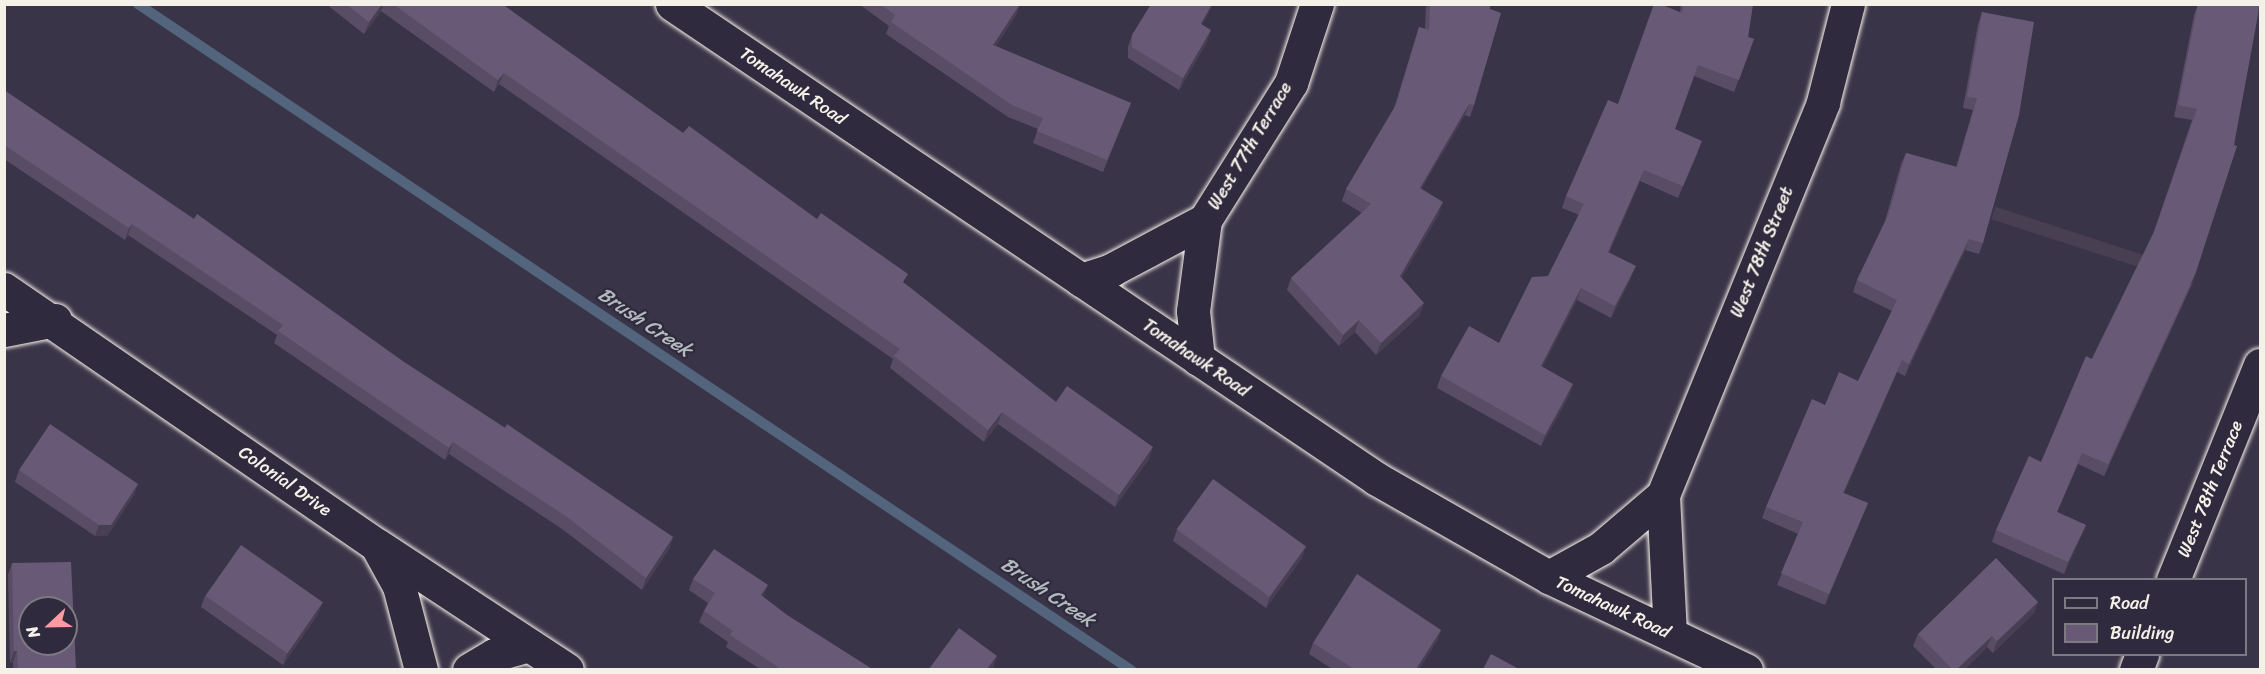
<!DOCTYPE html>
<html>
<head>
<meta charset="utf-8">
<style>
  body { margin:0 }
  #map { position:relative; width:2265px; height:674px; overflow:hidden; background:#3a3448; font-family:Sriracha,sans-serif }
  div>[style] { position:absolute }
  .stream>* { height:10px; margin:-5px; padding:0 5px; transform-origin:5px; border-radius:5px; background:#52657d }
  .roads { filter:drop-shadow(0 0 2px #f4f1e8) drop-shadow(0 0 2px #f4f1e8) }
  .street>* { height:33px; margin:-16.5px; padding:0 16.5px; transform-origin:16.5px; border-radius:16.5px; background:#2f2a3d }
  .wall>* { inset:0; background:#594d65 }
  .shaded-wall>* { inset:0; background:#493f53; transform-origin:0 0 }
  .building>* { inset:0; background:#685a76; transform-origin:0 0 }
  span { translate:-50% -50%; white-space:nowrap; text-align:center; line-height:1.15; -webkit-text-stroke:4.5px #2f2a3d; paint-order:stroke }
  .street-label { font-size:18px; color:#f4f1e8 }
  .water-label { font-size:20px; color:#b3b9bd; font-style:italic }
  .frame { position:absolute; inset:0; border:6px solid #f4f1e8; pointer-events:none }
  .legend { position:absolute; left:2052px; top:578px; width:195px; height:78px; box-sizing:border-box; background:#2f2a3d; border:2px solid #7e7a81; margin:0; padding:8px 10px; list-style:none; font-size:18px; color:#f4f1e8 }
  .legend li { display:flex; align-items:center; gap:12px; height:30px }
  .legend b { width:30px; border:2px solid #7e7a81 }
  .north { position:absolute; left:18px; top:596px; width:60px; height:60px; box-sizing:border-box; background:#2f2a3d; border:2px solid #7e7a81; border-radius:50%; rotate:248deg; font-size:16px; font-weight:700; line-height:24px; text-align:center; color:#f4f1e8 }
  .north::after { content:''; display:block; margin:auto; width:21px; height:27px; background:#ff9aa2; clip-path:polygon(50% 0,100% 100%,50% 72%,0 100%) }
</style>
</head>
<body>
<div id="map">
  <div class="stream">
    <div style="left:138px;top:4px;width:1196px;rotate:33.85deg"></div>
  </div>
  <div class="roads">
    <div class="street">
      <div style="left:672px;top:4px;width:850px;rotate:33.97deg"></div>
      <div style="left:1377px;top:479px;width:198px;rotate:29.7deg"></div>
      <div style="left:1549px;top:577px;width:218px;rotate:25.3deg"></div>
      <div style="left:1081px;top:280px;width:32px;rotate:-18deg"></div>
      <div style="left:1111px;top:270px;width:106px;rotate:-28deg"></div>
      <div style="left:4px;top:289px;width:452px;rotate:34.5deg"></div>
      <div style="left:377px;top:545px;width:227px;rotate:33.3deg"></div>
      <div style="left:4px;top:330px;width:52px;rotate:-11.1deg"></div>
      <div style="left:1198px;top:359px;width:48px;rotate:-95.9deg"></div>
      <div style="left:1193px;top:311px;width:92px;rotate:-82.5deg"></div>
      <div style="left:1205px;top:220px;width:162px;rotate:-57.9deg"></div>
      <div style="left:1291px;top:83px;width:83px;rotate:-71.8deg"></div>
      <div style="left:377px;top:546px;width:46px;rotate:61.2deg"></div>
      <div style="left:399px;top:586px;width:87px;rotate:75.3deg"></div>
      <div style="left:1549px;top:577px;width:60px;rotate:-29.1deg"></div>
      <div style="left:1601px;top:548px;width:82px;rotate:-40.5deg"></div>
      <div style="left:2173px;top:580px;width:232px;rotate:-68deg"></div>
      <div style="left:1670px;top:634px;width:139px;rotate:-92.9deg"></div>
      <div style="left:1663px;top:495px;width:424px;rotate:-67.8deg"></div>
      <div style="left:1823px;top:102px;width:101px;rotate:-75.7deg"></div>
      <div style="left:469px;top:670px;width:29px;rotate:-31deg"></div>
      <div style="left:494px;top:655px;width:36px;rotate:-16deg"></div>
      <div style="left:2136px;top:670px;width:17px;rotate:-69deg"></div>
    </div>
  </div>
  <div class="wall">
    <div style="clip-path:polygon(326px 4px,502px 4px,683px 133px,905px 284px,1056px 402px,1149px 459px,1115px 507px,998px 424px,984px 442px,890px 368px,893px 359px,499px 84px,494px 92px,381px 11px,364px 34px)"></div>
    <div style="clip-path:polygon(859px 4px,1020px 4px,1016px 15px,996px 46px,1131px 103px,1103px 172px,1033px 143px,1038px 129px,1008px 117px,886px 34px,889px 26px)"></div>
    <div style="clip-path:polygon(1426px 4px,1490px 4px,1474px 105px,1470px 117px,1465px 115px,1421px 189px,1439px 214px,1401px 278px,1420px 315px,1376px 355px,1355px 332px,1339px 346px,1287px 290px,1291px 278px,1362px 213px,1342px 201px,1346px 189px,1394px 108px,1419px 27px,1425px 29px)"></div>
    <div style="clip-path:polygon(1681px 4px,1753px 4px,1748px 37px,1754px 39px,1734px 92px,1694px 76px,1675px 129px,1698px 152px,1678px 198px,1640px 181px,1609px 253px,1631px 278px,1611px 318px,1577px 300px,1542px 367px,1569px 396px,1541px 446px,1437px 388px,1441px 376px,1499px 343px,1548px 276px,1579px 215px,1562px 208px,1566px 196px,1618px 104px,1680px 12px)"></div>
    <div style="clip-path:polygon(2198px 4px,2259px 4px,2196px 272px,2192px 284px,2104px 476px,2078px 464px,2057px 512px,2086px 525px,2064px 574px,1992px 542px,1996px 530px,2041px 462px,2153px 234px,2192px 120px,2174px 117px,2194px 15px)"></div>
    <div style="clip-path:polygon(1982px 12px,1983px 243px,1979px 254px,1965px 250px,1905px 376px,1897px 372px,1844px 493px,1868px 503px,1825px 605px,1777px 585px,1798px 534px,1762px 518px,1766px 507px,1825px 405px,1858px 381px,1892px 311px,1853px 292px,1857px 280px,1885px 221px,1901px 164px,1906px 153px,1956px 167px,1973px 110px,1963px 108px,1978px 24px)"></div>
    <div style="clip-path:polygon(1202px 25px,1207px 42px,1179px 90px,1128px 58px,1128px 47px,1132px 35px)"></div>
    <div style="clip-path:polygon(4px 90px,404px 362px,673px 537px,669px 549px,642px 590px,562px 529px,449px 454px,445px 460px,274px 343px,277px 335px,128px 235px,125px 240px,4px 159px)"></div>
    <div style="clip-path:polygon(19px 470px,138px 484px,134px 495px,107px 536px,95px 536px,15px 482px)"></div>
    <div style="clip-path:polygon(1177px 530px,1302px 558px,1266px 608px,1173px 541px)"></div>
    <div style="clip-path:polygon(12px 563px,76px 669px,13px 669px,13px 662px,10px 663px,8px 575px)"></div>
    <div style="clip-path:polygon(693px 579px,763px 597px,787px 615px,872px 669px,760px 669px,726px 647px,728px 642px,699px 622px,704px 611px,708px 603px,689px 590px)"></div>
    <div style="clip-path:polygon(205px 596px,318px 614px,283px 665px,201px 607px)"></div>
    <div style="clip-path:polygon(2038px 602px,2034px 613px,1993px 653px,1987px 647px,1965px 669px,1936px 669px,1913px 646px,1918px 634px)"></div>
    <div style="clip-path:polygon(1441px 630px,1437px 641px,1419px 669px,1332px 669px,1309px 654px,1313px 643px)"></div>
    <div style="clip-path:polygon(2260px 634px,2260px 652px,2259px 651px,2259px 639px)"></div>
  </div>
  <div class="shaded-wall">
    <div style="clip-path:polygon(382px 4px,384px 4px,381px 11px,364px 34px,369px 22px)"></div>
    <div style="clip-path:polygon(1020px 4px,1016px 15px,989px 57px,993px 45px)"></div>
    <div style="clip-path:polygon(1212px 4px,1214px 4px,1196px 35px,1201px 24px)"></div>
    <div style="clip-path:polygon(1211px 30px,1207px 42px,1179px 90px,1183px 78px)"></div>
    <div style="clip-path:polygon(504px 73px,499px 84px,494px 92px,498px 80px)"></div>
    <div style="clip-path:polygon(1469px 104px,1465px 115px,1415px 199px,1420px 188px)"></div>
    <div style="clip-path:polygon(1702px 141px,1698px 152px,1678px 198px,1683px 186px)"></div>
    <div style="clip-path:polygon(1644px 170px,1640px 181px,1604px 264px,1608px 252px)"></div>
    <div style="clip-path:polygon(1443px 202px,1439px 214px,1396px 288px,1400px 276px)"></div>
    <div style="clip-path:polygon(132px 224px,128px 235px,125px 240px,129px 228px)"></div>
    <div style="clip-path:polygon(1969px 239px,1965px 250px,1905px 376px,1909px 364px)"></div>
    <div style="clip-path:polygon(1636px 266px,1631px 278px,1611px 318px,1615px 306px)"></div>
    <div style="left:2196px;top:272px;width:13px;height:211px;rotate:108deg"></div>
    <div style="clip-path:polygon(1581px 288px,1577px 300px,1537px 378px,1541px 366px)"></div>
    <div style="clip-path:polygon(1424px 303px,1420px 315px,1376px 355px,1381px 343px)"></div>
    <div style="clip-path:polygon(1359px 320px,1355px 332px,1339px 346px,1343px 335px)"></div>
    <div style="clip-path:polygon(1902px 360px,1897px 372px,1839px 504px,1843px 493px)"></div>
    <div style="clip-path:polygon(1573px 384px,1569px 396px,1541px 446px,1545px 435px)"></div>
    <div style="clip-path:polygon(1002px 412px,998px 424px,984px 442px,988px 430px)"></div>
    <div style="clip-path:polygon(453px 442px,449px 454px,445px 460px,449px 448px)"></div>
    <div style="clip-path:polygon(1153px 447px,1149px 459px,1115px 507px,1119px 495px)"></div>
    <div style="clip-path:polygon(138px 484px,134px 495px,107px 536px,95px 536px,99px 525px)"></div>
    <div style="clip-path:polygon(1868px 503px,1863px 515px,1825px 605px,1829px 594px)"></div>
    <div style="clip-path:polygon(2086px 525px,2081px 536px,2064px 574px,2068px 562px)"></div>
    <div style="clip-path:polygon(673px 537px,669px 549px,642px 590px,646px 578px)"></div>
    <div style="clip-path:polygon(1306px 546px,1302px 558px,1266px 608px,1270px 596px)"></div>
    <div style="clip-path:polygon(768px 585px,763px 597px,761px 595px)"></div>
    <div style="clip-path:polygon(323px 602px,318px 614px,283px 665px,287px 653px)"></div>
    <div style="clip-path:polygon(2038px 602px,2034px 613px,1993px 653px,1997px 641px)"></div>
    <div style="clip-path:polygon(1441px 630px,1437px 641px,1419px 669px,1416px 669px)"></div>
    <div style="clip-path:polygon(1992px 636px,1987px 647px,1965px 669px,1957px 669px)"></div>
    <div style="clip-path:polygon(14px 651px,17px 651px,13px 662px,10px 663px)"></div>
    <div style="clip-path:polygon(997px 656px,993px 668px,991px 669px,987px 669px)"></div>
  </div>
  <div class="building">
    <div style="clip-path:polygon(346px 4px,382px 4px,369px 22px)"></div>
    <div style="clip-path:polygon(393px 4px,502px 4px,683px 133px,689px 126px,817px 219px,821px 213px,908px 274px,903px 282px,1056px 402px,1067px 386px,1153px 447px,1119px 495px,1002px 412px,988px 430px,894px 356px,900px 349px,504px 73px,498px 80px)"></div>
    <div style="clip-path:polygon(880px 4px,1020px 4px,993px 45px,1131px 103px,1107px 160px,1037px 131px,1043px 118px,1012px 105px,891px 22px,895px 15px)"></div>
    <div style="clip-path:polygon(1151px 4px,1212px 4px,1201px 24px,1211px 30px,1183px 78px,1132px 47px,1132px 35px)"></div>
    <div style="clip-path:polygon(1430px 4px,1490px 4px,1490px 9px,1501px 13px,1474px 105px,1469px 104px,1420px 188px,1443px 202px,1400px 276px,1424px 303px,1381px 343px,1359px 320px,1343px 335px,1291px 278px,1371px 204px,1346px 189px,1396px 105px,1419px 27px,1429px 30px)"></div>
    <div style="clip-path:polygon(1654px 4px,1660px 4px,1682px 13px,1683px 4px,1753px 4px,1748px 37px,1754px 39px,1739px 80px,1698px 65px,1675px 129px,1702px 141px,1683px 186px,1644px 170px,1608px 252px,1636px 266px,1615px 306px,1581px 288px,1541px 366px,1573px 384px,1545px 435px,1441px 376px,1469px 326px,1499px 343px,1532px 277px,1548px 276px,1584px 204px,1566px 196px,1608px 100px,1618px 104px)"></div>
    <div style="clip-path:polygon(2198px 4px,2259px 4px,2258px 15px,2234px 145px,2237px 146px,2196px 272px,2108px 464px,2082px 453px,2057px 512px,2086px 525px,2068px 562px,1996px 530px,2029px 456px,2041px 462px,2086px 356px,2092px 359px,2154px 232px,2197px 109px,2178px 105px)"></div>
    <div style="clip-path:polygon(1982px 12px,2034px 22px,2019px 115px,1983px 243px,1969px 239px,1909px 364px,1902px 360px,1843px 493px,1868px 503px,1829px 594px,1781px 573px,1803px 522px,1766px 507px,1812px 399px,1825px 405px,1839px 372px,1858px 381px,1897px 300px,1857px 280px,1888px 216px,1906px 153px,1957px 167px,1977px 98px,1967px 97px)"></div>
    <div style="clip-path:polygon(4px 90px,194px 219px,197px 214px,404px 362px,505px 428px,507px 424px,673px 537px,646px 578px,567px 517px,453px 442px,449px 448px,278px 331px,283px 325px,132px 224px,129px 228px,4px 145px)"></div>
    <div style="clip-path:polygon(50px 424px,138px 484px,111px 525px,99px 525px,19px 470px)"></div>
    <div style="left:1213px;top:479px;width:115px;height:62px;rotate:36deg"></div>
    <div style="left:241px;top:545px;width:100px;height:62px;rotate:35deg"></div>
    <div style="clip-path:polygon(714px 549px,768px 585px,761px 595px,787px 615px,872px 669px,781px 669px,730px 635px,733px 631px,704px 611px,715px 593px,693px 579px)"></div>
    <div style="clip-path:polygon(1996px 558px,2038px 602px,1997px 641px,1992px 636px,1957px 669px,1952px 669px,1918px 634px)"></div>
    <div style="clip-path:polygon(evenodd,71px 562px,76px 669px,18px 669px,17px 651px,14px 651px,12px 563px,71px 562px,30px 608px,66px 608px,66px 644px,30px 644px,30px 608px)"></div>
    <div style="clip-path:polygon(1357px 574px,1441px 630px,1416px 669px,1354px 669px,1313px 643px)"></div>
    <div style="clip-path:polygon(959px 628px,997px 656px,987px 669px,929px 669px)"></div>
    <div style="clip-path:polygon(1491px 654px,1519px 669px,1483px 669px)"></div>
  </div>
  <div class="street-label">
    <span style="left:793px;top:86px;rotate:34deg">Tomahawk Road</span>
    <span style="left:1250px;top:146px;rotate:-59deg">West 77th Terrace</span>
    <span style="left:1762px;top:252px;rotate:-68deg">West 78th Street</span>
    <span style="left:1196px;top:358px;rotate:34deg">Tomahawk Road</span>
    <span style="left:285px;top:481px;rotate:35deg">Colonial Drive</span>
    <span style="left:2210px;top:489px;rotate:-68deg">West 78th Terrace</span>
    <span style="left:1613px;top:607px;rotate:25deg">Tomahawk Road</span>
  </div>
  <div class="water-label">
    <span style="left:645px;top:322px;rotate:34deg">Brush Creek</span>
    <span style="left:1048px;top:592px;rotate:34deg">Brush Creek</span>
  </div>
  <div class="frame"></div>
  <ul class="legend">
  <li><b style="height:8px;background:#2f2a3d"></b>Road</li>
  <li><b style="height:16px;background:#685a76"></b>Building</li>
  </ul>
  <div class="north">N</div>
</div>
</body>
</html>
